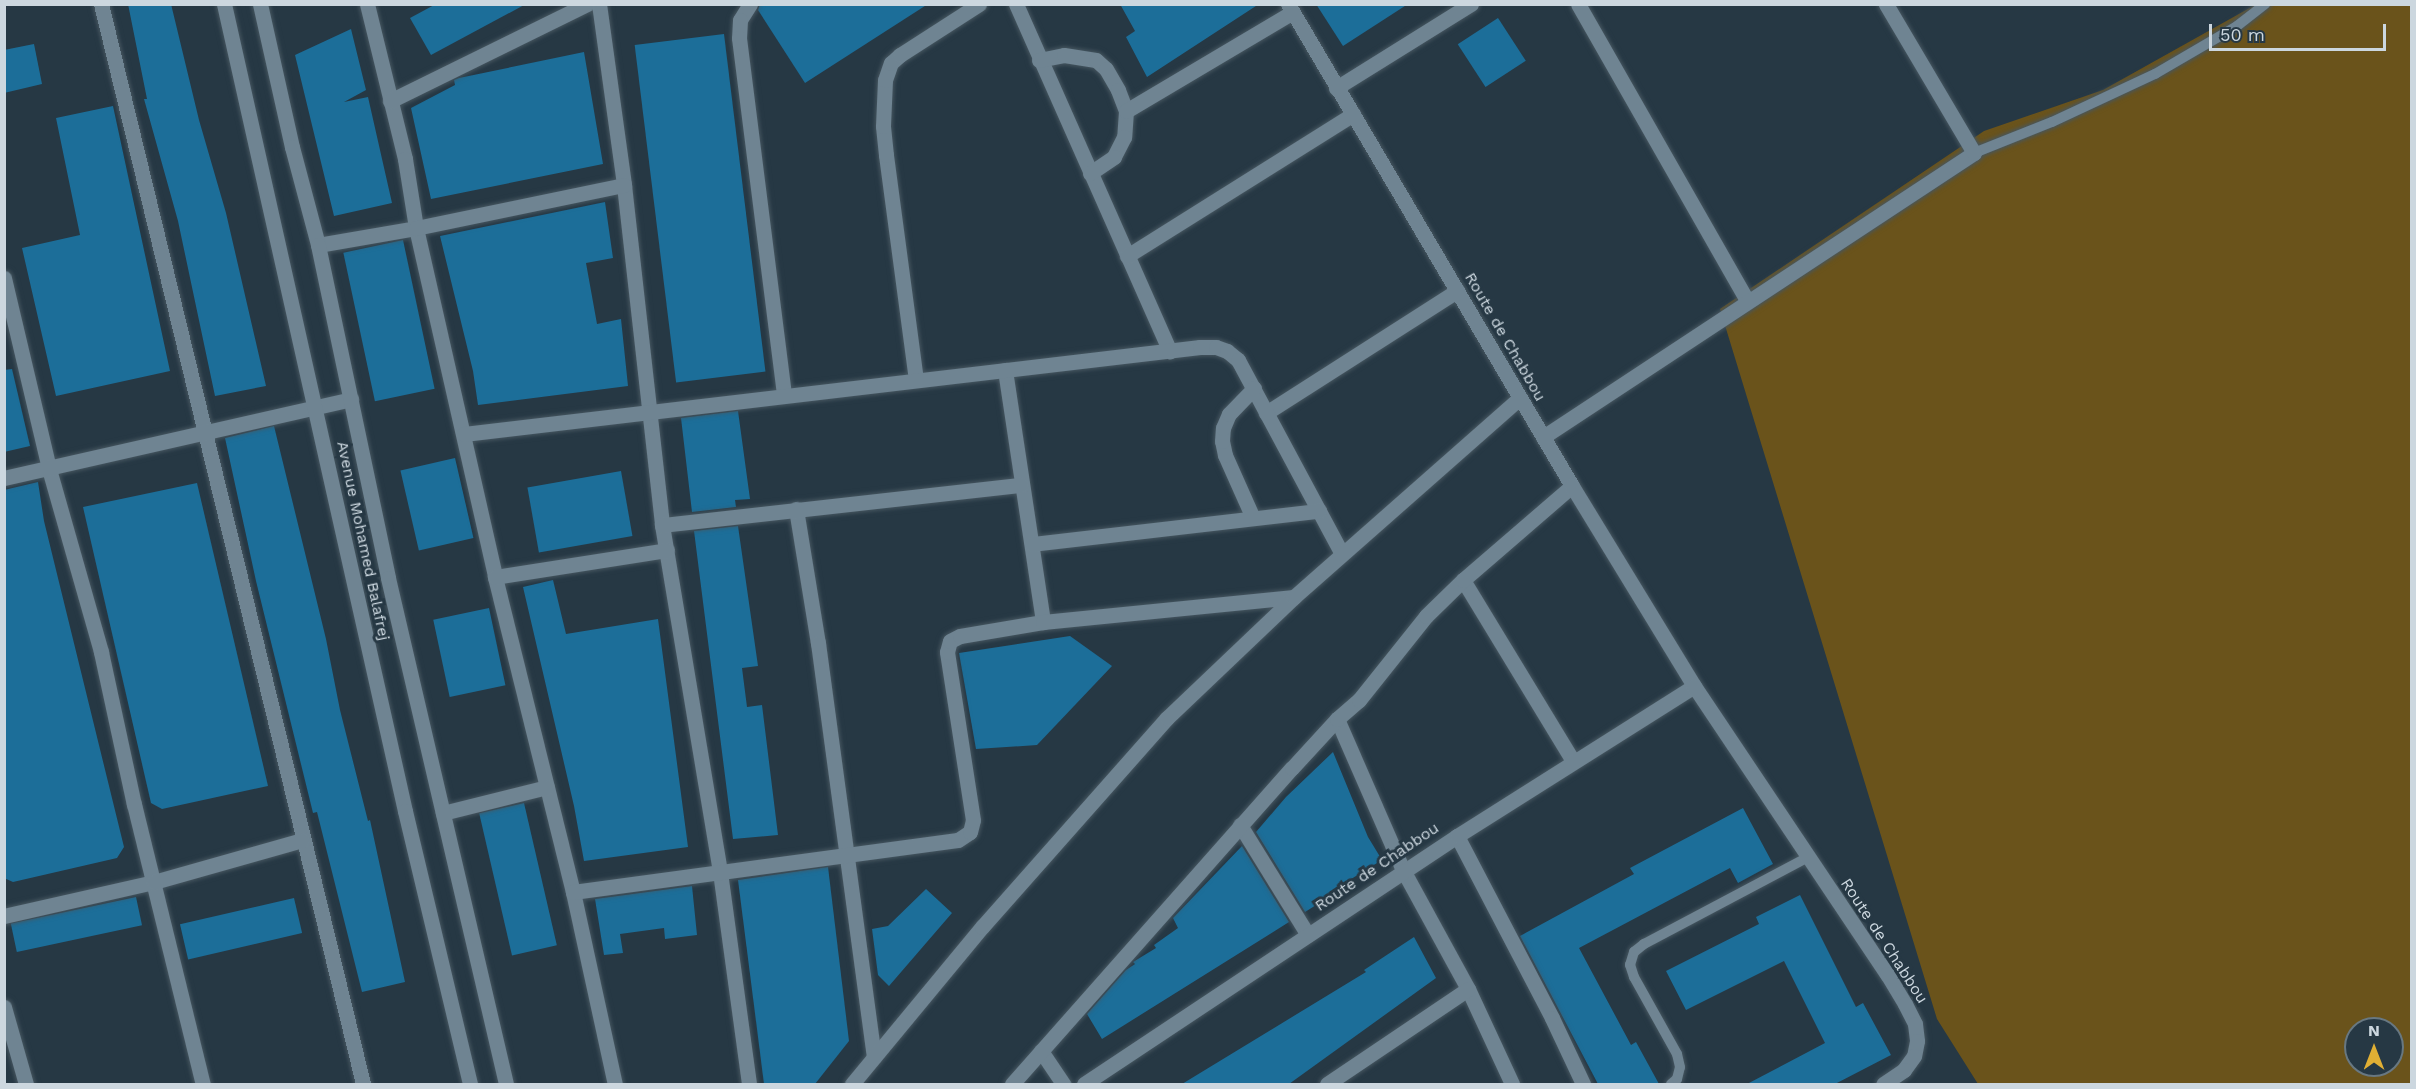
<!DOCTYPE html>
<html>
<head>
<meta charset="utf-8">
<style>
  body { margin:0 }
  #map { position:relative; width:2416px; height:1089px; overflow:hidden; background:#263844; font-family:"Work Sans",sans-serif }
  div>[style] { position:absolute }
  .green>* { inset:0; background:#6a531b }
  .building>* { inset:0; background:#1c6e99; transform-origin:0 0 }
  .roads { filter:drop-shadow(0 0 2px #465660) drop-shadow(0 0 2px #465660) }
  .service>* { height:10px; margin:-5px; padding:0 5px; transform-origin:5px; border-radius:5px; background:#6f8492 }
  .minor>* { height:15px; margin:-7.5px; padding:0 7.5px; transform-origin:7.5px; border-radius:7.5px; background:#6f8492 }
  .tertiary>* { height:15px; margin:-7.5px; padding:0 7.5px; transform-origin:7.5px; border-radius:7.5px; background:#6f8492 }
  span { translate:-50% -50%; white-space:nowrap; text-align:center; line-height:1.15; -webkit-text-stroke:6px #263844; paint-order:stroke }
  .street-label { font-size:16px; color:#ccd7df }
  .frame { position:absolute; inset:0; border:6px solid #ccd7df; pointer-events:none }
  .north { position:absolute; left:2344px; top:1017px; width:60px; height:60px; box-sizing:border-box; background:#263844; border:2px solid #687882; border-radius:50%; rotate:0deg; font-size:16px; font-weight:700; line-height:24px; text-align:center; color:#ccd7df }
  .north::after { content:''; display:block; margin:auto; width:21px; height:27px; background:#e0af34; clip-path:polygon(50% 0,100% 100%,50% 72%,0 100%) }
  .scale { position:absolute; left:2209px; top:24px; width:177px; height:27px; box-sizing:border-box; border:3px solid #ccd7df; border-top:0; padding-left:8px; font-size:18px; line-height:21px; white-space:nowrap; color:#ccd7df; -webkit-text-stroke:4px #263844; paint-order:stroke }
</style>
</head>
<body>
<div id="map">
  <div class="green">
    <div style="clip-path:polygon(evenodd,2255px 5px,2411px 5px,2411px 1084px,1978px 1084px,1937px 1019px,1720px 309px,1984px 131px,2103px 90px,2255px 5px,2356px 1029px,2392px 1029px,2392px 1065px,2356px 1065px,2356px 1029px)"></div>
  </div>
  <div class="building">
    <div style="clip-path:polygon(128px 4px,171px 4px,199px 120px,226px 213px,266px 386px,215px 396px,178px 221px,144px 99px,147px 99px)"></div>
    <div style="clip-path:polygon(436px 4px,526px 4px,431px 55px,410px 18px)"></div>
    <div style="clip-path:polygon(760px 4px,928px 4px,805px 83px,758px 10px)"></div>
    <div style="clip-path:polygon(1120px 4px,1259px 4px,1147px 77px,1126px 37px,1135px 31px)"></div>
    <div style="clip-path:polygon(1316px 4px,1408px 4px,1343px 46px)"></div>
    <div style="left:1498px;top:18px;width:51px;height:48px;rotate:57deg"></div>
    <div style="clip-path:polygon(351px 29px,366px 90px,344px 102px,368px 97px,392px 203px,334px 216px,295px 55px)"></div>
    <div style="left:724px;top:34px;width:340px;height:90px;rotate:83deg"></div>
    <div style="clip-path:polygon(34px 44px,42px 84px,4px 93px,4px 50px)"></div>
    <div style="clip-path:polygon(584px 52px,603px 164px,431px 199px,411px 108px,455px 85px,454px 80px,459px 78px)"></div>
    <div style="clip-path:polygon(113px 106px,170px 371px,56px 396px,22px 248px,80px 235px,56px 118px)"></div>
    <div style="clip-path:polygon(605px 202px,613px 258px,586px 263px,597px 324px,621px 319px,628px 386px,478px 405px,473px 371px,440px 236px)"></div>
    <div style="left:403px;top:240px;width:152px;height:61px;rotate:78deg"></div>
    <div style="clip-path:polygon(12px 369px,30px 446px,4px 452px,4px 370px)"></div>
    <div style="clip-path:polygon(738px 411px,750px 499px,735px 500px,736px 507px,692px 512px,681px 418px)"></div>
    <div style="clip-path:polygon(274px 426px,326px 639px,340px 710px,368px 821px,370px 820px,405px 982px,362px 992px,317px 812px,313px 813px,256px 581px,225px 438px)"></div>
    <div style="left:455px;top:458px;width:82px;height:56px;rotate:77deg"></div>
    <div style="left:621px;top:471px;width:66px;height:95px;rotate:80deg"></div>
    <div style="clip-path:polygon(38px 482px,44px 521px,124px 847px,117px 858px,13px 882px,4px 878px,4px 490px)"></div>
    <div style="clip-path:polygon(197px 483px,268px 786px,162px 809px,151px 803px,83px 507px)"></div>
    <div style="clip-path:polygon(738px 526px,758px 666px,742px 668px,747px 707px,762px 705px,778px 835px,733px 839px,694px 531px)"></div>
    <div style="clip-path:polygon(553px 580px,566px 634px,658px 619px,688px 847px,584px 861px,574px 806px,523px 587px)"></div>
    <div style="left:489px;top:608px;width:79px;height:57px;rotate:78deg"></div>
    <div style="clip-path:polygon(1070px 636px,1112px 666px,1037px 745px,976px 749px,959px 653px)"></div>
    <div style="clip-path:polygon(1333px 752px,1368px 837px,1382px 860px,1343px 884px,1345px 887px,1305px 912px,1256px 832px,1286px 797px)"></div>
    <div style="left:524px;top:803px;width:146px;height:46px;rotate:77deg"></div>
    <div style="clip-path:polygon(1743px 808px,1773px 864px,1738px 883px,1730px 868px,1579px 948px,1631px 1045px,1636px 1042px,1659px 1084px,1598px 1084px,1520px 936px,1634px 874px,1630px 868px)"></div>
    <div style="clip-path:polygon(1242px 846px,1289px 922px,1102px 1039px,1087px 1014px,1126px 970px,1135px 964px,1133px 962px,1156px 948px,1154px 945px,1178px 928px,1173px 918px)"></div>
    <div style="clip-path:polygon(828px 867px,849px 1041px,815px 1084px,764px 1084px,738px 880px)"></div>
    <div style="clip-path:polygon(692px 886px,697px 935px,665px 939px,664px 928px,620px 934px,623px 953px,604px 955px,595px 899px)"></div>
    <div style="clip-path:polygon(926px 889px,952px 913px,889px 986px,878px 975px,872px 929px,888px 926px)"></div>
    <div style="clip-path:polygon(1800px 895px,1856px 1007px,1863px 1003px,1891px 1055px,1835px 1084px,1747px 1084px,1825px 1043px,1784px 961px,1686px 1010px,1666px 971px,1759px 924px,1756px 917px)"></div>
    <div style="left:136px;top:897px;width:29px;height:128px;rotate:78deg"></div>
    <div style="left:294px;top:898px;width:36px;height:117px;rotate:77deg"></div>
    <div style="clip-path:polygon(1414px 937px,1436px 978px,1289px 1084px,1182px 1084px,1366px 972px,1364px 970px)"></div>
  </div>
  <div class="roads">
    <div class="service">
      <div style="left:1974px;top:153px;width:84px;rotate:-21.7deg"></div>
      <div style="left:2052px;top:122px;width:114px;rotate:-25deg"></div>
      <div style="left:2155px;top:74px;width:95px;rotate:-30.3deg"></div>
      <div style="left:2237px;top:26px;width:36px;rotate:-38deg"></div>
      <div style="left:1671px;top:1084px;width:8px;rotate:-40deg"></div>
      <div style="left:1677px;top:1079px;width:12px;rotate:-76deg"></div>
      <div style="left:1680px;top:1067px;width:13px;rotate:-103deg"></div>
      <div style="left:1677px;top:1054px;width:88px;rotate:-119.2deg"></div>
      <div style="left:1634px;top:977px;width:13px;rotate:-108deg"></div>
      <div style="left:1630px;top:965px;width:14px;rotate:-73deg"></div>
      <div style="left:1634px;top:952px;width:13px;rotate:-39deg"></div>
      <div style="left:1644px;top:944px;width:186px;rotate:-27.9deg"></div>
    </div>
    <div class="minor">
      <div style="left:101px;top:4px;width:1111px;rotate:76.36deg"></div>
      <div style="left:367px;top:4px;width:160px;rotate:76.2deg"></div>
      <div style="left:405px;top:159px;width:70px;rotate:80.9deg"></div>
      <div style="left:416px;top:228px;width:358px;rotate:77.2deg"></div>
      <div style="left:495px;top:577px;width:325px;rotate:76.1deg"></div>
      <div style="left:573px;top:892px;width:197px;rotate:77.7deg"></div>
      <div style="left:599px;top:4px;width:183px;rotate:82.1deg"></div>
      <div style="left:624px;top:185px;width:342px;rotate:83.6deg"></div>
      <div style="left:662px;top:525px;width:352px;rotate:80.5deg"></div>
      <div style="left:720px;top:872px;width:214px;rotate:82.2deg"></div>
      <div style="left:750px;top:4px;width:19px;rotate:122deg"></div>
      <div style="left:740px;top:20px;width:18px;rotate:93deg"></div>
      <div style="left:739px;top:38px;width:360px;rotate:82.8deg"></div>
      <div style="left:1016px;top:4px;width:380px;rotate:66.1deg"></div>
      <div style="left:1578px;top:4px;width:341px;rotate:60.3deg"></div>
      <div style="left:1039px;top:60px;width:25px;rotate:-11deg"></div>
      <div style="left:1064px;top:55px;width:32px;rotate:9deg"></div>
      <div style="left:1096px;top:60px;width:13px;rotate:42deg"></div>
      <div style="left:1106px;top:69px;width:24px;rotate:60deg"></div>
      <div style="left:1118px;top:90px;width:22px;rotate:69deg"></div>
      <div style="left:1126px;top:111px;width:26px;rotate:94deg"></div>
      <div style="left:1124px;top:137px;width:22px;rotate:117deg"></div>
      <div style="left:1114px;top:157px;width:29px;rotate:146deg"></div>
      <div style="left:1336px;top:88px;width:159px;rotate:-31.9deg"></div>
      <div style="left:390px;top:101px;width:220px;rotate:-26.2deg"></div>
      <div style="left:1126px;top:111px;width:194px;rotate:-30.7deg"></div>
      <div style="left:318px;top:245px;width:99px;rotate:-9.8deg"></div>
      <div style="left:416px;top:228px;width:212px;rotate:-11.7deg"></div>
      <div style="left:1127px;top:256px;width:267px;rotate:-32.1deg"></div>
      <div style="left:4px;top:278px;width:196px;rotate:76.7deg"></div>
      <div style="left:49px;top:469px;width:190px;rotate:74.1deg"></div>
      <div style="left:101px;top:652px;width:156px;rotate:77.8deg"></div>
      <div style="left:134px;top:804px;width:288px;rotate:76.2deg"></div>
      <div style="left:1005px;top:370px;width:255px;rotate:81.4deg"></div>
      <div style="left:916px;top:380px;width:227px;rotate:-97.6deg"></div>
      <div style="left:886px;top:155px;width:29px;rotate:-96deg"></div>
      <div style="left:883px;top:126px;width:46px;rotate:-87.5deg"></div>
      <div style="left:885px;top:80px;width:18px;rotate:-71deg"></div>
      <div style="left:891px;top:63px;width:12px;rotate:-42deg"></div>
      <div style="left:900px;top:55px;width:94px;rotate:-32.8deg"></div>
      <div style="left:1266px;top:413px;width:227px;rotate:-32.6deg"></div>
      <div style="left:464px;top:434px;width:741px;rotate:-6.74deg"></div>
      <div style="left:1200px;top:347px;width:16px"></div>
      <div style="left:1216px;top:347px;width:12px;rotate:20deg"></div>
      <div style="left:1227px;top:351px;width:14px;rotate:39deg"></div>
      <div style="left:1238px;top:360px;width:220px;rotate:61.8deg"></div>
      <div style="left:1543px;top:437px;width:516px;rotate:-33.38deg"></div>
      <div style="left:1974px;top:153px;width:173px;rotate:-120.6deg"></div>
      <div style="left:4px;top:478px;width:356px;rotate:-12.8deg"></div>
      <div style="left:796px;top:509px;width:136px;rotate:80.7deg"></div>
      <div style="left:818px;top:643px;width:417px;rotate:82.3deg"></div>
      <div style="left:1253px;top:518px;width:69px;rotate:-114deg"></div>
      <div style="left:1225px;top:455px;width:14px;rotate:-102deg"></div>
      <div style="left:1222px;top:441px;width:13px;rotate:-86deg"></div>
      <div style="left:1223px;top:428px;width:15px;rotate:-67deg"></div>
      <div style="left:1229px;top:414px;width:36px;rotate:-46deg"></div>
      <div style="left:662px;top:525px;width:361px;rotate:-6.4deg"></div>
      <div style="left:1032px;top:544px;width:289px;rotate:-6.6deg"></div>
      <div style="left:495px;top:577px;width:174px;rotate:-8.9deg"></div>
      <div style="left:1463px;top:580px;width:212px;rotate:58.7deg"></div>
      <div style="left:1337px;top:719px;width:167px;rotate:66.4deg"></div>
      <div style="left:1404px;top:872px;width:133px;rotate:61.3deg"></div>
      <div style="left:1468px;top:989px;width:105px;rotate:65.1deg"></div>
      <div style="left:443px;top:813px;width:107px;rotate:-14deg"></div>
      <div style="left:1240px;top:825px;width:129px;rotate:58.3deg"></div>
      <div style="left:1457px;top:836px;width:205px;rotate:62.4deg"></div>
      <div style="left:1552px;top:1018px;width:73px;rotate:64.8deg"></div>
      <div style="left:573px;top:892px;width:388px;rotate:-7.7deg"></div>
      <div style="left:958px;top:840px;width:14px;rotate:-34deg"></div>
      <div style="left:970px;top:832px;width:12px;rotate:-76deg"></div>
      <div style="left:973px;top:820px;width:170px;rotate:-98.8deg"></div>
      <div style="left:947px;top:652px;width:11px;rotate:-75deg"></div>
      <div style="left:950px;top:641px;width:11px;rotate:-27deg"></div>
      <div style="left:960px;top:636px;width:84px;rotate:-9.6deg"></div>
      <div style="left:1043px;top:622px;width:252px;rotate:-5.7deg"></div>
      <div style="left:4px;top:916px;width:154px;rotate:-12.8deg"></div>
      <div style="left:154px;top:882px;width:154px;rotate:-15.8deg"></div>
      <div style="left:4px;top:1007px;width:80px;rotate:74.1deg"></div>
      <div style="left:1041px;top:1051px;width:40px;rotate:56deg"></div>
      <div style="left:852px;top:1084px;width:204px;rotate:-50.4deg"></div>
      <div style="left:982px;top:927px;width:279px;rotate:-48.5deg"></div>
      <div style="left:1167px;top:718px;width:175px;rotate:-43.6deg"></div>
      <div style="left:1294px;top:597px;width:301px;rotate:-41.4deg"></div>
      <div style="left:1012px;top:1084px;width:422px;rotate:-48.5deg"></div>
      <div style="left:1292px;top:768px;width:67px;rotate:-47.4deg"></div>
      <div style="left:1337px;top:719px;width:29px;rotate:-41deg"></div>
      <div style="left:1359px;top:700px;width:107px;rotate:-51.4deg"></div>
      <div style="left:1426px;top:616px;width:52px;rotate:-44.2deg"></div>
      <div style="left:1463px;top:580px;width:144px;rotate:-40.8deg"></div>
      <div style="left:1084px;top:1084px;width:448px;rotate:-33.6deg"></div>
      <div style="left:1457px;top:836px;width:280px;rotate:-32.3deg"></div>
      <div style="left:1327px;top:1084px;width:170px;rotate:-34deg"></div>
    </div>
    <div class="tertiary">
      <div style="left:224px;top:4px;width:827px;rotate:77.36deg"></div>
      <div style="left:405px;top:811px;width:281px;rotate:76.6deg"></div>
      <div style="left:260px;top:4px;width:147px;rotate:77.4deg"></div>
      <div style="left:292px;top:147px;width:101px;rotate:75.1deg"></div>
      <div style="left:318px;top:245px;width:340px;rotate:78.1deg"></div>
      <div style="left:388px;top:578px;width:520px;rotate:76.87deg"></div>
      <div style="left:1288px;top:4px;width:559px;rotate:59.49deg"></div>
      <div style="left:1572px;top:486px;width:234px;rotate:58.6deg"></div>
      <div style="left:1694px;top:686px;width:347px;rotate:56.2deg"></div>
      <div style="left:1887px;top:974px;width:35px;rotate:59deg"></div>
      <div style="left:1905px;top:1004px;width:22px;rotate:63deg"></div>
      <div style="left:1915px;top:1024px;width:17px;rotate:83deg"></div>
      <div style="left:1917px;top:1041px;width:15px;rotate:101deg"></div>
      <div style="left:1914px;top:1056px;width:17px;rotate:126deg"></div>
      <div style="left:1904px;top:1070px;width:25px;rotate:146deg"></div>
    </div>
  </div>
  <div class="street-label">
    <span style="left:1505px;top:337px;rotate:60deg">Route de Chabbou</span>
    <span style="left:363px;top:541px;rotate:78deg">Avenue Mohamed Balafrej</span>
    <span style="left:1377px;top:867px;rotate:-34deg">Route de Chabbou</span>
    <span style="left:1884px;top:941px;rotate:57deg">Route de Chabbou</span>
  </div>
  <div class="frame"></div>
  <div class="north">N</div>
  <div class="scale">50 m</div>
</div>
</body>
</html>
